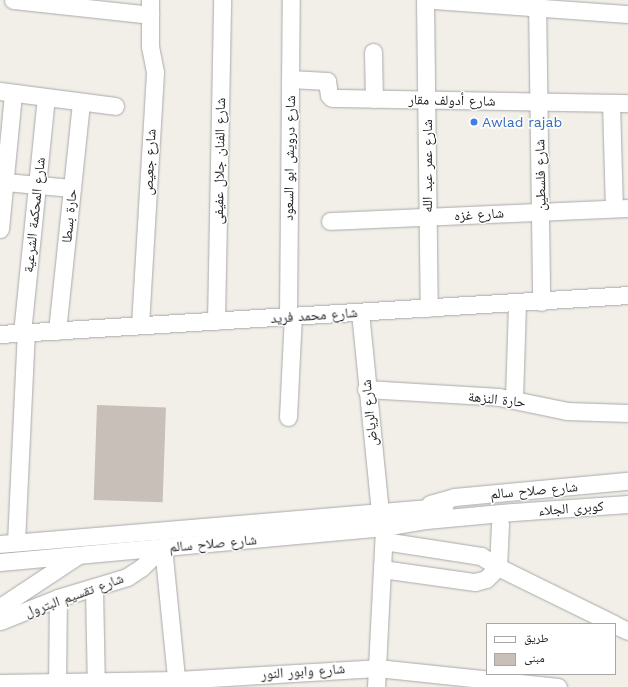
<!DOCTYPE html>
<html>
<head>
<meta charset="utf-8">
<style>
  body { margin:0 }
  #map { position:relative; width:628px; height:687px; overflow:hidden; background:#f2efe9; font-family:"Work Sans","Noto Naskh Arabic",sans-serif }
  div>[style] { position:absolute }
  .building>* { inset:0; background:#c7bfb8; transform-origin:0 0 }
  .roads { filter:drop-shadow(0 0 1px #a9a9a9) drop-shadow(0 0 1px #a9a9a9) }
  .minor>* { height:17px; margin:-8.5px; padding:0 8.5px; transform-origin:8.5px; border-radius:8.5px; background:#fff }
  .dots>* { width:11px; height:11px; translate:-50% -50%; box-sizing:border-box; border:2px solid #fff; border-radius:50% }
  span { translate:-50% -50%; white-space:nowrap; text-align:center; line-height:1.15; -webkit-text-stroke:3px #fff; paint-order:stroke }
  .street-label { font-size:14px; color:#222 }
  .shop-label { font-size:14px; color:#366cbe }
  .left { translate:0 -50%; text-align:left }
  .legend { position:absolute; left:486px; top:623px; width:130px; height:52px; box-sizing:border-box; background:#fff; border:1px solid #a7a7a7; margin:0; padding:5px 7px; list-style:none; font-size:12px; color:#222 }
  .legend li { display:flex; align-items:center; gap:8px; height:20px }
  .legend b { width:20px; border:1px solid #a7a7a7 }
</style>
</head>
<body>
<div id="map">
  <div class="building">
    <div style="left:97px;top:405px;width:69px;height:95px;rotate:2deg"></div>
  </div>
  <div class="roads">
    <div class="minor">
      <div style="left:13px;top:0;width:138px;rotate:6.2deg"></div>
      <div style="left:425px;top:0;width:308px;rotate:89.3deg"></div>
      <div style="left:432px;top:0;width:196px;rotate:4.1deg"></div>
      <div style="left:537px;top:0;width:302px;rotate:89.2deg"></div>
      <div style="left:373px;top:52px;width:47px;rotate:88.8deg"></div>
      <div style="left:290px;top:79px;width:37px;rotate:3deg"></div>
      <div style="left:327px;top:81px;width:14px;rotate:82deg"></div>
      <div style="left:329px;top:95px;width:4px;rotate:45deg"></div>
      <div style="left:332px;top:98px;width:296px;rotate:1deg"></div>
      <div style="left:0;top:91px;width:116px;rotate:7.4deg"></div>
      <div style="left:611px;top:103px;width:105px;rotate:88.4deg"></div>
      <div style="left:5px;top:182px;width:67px;rotate:5.1deg"></div>
      <div style="left:330px;top:221px;width:298px;rotate:-2.5deg"></div>
      <div style="left:0;top:229px;width:137px;rotate:-84.5deg"></div>
      <div style="left:360px;top:312px;width:203px;rotate:84.3deg"></div>
      <div style="left:288px;top:317px;width:317px;rotate:-89.5deg"></div>
      <div style="left:216px;top:321px;width:321px;rotate:-88.9deg"></div>
      <div style="left:140px;top:325px;width:253px;rotate:-86.6deg"></div>
      <div style="left:155px;top:72px;width:26px;rotate:-101deg"></div>
      <div style="left:150px;top:46px;width:46px;rotate:-90deg"></div>
      <div style="left:57px;top:331px;width:230px;rotate:-84deg"></div>
      <div style="left:22px;top:333px;width:237px;rotate:-84.2deg"></div>
      <div style="left:0;top:334px;width:629px;rotate:-3.55deg"></div>
      <div style="left:366px;top:389px;width:133px;rotate:3.4deg"></div>
      <div style="left:499px;top:397px;width:69px;rotate:11.6deg"></div>
      <div style="left:567px;top:411px;width:61px;rotate:1.9deg"></div>
      <div style="left:514px;top:399px;width:96px;rotate:-88.2deg"></div>
      <div style="left:288px;top:417px;width:101px;rotate:-87.2deg"></div>
      <div style="left:430px;top:504px;width:25px;rotate:-16deg"></div>
      <div style="left:454px;top:497px;width:175px;rotate:-5.3deg"></div>
      <div style="left:384px;top:541px;width:98px;rotate:8.8deg"></div>
      <div style="left:481px;top:556px;width:20px;rotate:33deg"></div>
      <div style="left:498px;top:567px;width:129px;rotate:26.2deg"></div>
      <div style="left:16px;top:542px;width:209px;rotate:-87.3deg"></div>
      <div style="left:0;top:544px;width:446px;rotate:-4.8deg"></div>
      <div style="left:163px;top:547px;width:141px;rotate:84.3deg"></div>
      <div style="left:0;top:562px;width:386px;rotate:-5.2deg"></div>
      <div style="left:384px;top:527px;width:43px;rotate:-9.5deg"></div>
      <div style="left:426px;top:520px;width:87px;rotate:-5.3deg"></div>
      <div style="left:513px;top:512px;width:115px;rotate:-4deg"></div>
      <div style="left:498px;top:567px;width:43px;rotate:-87.3deg"></div>
      <div style="left:382px;top:569px;width:94px;rotate:8deg"></div>
      <div style="left:475px;top:582px;width:11px;rotate:-15deg"></div>
      <div style="left:486px;top:579px;width:17px;rotate:-45deg"></div>
      <div style="left:94px;top:587px;width:100px;rotate:88.9deg"></div>
      <div style="left:0;top:607px;width:92px;rotate:-33.5deg"></div>
      <div style="left:0;top:621px;width:62px;rotate:-21.6deg"></div>
      <div style="left:58px;top:598px;width:72px;rotate:-16.9deg"></div>
      <div style="left:127px;top:577px;width:17px;rotate:-33deg"></div>
      <div style="left:141px;top:568px;width:30px;rotate:-44deg"></div>
      <div style="left:615px;top:625px;width:14px;rotate:25deg"></div>
      <div style="left:0;top:683px;width:177px;rotate:-1deg"></div>
      <div style="left:177px;top:680px;width:200px;rotate:-3.4deg"></div>
      <div style="left:377px;top:668px;width:182px;rotate:6deg"></div>
      <div style="left:57px;top:687px;width:89px;rotate:-89.4deg"></div>
      <div style="left:376px;top:687px;width:158px;rotate:-87.1deg"></div>
    </div>
  </div>
  <div class="dots">
    <div style="left:474px;top:122px;background:#3f7fe0"></div>
  </div>
  <div class="street-label">
    <span style="left:452px;top:100px;rotate:1deg">شارع أدولف مقار</span>
    <span style="left:289px;top:158px;rotate:-89deg">شارع درويش ابو السعود</span>
    <span style="left:219px;top:161px;rotate:-89deg">شارع الفنان جلال عفيفى</span>
    <span style="left:149px;top:162px;rotate:-87deg">شارع جعيص</span>
    <span style="left:427px;top:166px;rotate:-90deg">شارع عمر عبد الله</span>
    <span style="left:540px;top:175px;rotate:-91deg">شارع فلسطين</span>
    <span style="left:479px;top:214px;rotate:-3deg">شارع غزه</span>
    <span style="left:34px;top:215px;rotate:-84deg">شارع المحكمة الشرعية</span>
    <span style="left:69px;top:216px;rotate:-84deg">حارة بسطا</span>
    <span style="left:314px;top:315px;rotate:-4deg">شارع محمد فريد</span>
    <span style="left:497px;top:399px;rotate:6deg">حارة النزهة</span>
    <span style="left:369px;top:413px;rotate:-96deg">شارع الرياض</span>
    <span style="left:534px;top:490px;rotate:-5deg">شارع صلاح سالم</span>
    <span style="left:571px;top:508px;rotate:-4deg">كوبرى الجلاء</span>
    <span style="left:213px;top:543px;rotate:-5deg">شارع صلاح سالم</span>
    <span style="left:74px;top:595px;rotate:-20deg">شارع تقسيم البترول</span>
    <span style="left:303px;top:671px;rotate:-4deg">شارع وابور النور</span>
  </div>
  <div class="shop-label">
    <span class="left" style="left:482px;top:122px">Awlad rajab</span>
  </div>
  <ul class="legend">
  <li><b style="height:5px;background:#fff"></b>طريق</li>
  <li><b style="height:11px;background:#c7bfb8"></b>مبنى</li>
  </ul>
</div>
</body>
</html>
